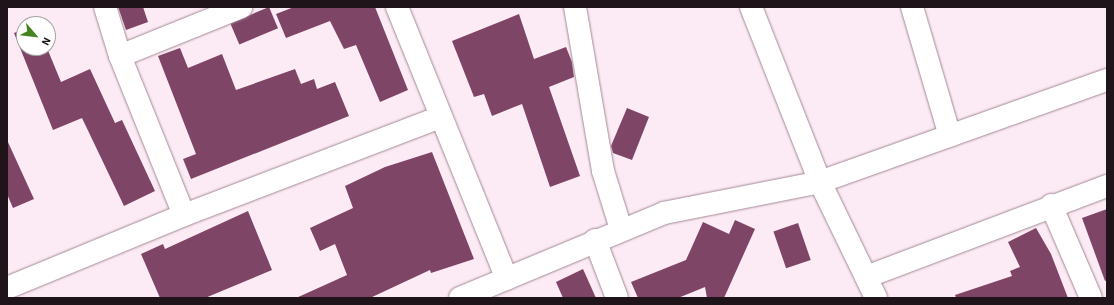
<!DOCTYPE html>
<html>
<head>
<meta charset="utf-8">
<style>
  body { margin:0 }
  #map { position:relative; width:1114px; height:305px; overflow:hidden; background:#fcebf4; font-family:"Source Sans 3",sans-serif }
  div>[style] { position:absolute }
  .building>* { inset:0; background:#7f4566; transform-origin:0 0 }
  .roads { filter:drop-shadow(0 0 1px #a28996) drop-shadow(0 0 1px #a28996) }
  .street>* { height:22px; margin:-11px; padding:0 11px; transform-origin:11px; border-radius:11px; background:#fff }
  span { translate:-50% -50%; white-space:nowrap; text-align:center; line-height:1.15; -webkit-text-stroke:4px #fff; paint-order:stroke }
  .frame { position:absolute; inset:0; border:8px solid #1e1419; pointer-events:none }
  .north { position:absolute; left:16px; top:16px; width:40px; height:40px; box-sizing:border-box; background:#fff; border:1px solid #a5a1a3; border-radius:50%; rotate:118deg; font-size:11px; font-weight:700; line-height:16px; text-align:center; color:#1e1419 }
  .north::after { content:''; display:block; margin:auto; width:14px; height:18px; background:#458321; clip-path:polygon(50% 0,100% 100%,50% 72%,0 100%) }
</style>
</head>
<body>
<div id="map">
  <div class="building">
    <div style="clip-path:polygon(118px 7px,143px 7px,148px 22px,126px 30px)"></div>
    <div style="left:269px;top:7px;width:23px;height:42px;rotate:67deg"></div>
    <div style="clip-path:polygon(294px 7px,375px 7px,408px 90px,380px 102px,356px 45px,344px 49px,330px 21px,286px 38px,276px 14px)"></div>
    <div style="clip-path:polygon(519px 14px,534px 59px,566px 47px,572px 62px,574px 77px,549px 87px,580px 176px,550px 187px,522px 104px,492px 116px,484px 94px,474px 97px,452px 41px)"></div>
    <div style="clip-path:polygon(24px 29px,24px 48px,47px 48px,61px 82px,90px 69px,115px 123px,122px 120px,155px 191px,124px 206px,82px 118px,53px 130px,14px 33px)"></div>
    <div style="clip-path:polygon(180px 48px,188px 68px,222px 54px,236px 90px,295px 69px,301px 84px,314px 79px,317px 89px,335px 82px,349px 116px,191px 179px,183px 159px,196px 154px,158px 56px)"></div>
    <div style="clip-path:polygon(627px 108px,649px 117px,632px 160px,613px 153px,611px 146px)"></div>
    <div style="clip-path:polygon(7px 140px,34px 199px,13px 208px,7px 194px)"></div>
    <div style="clip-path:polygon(432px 152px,474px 259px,431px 273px,430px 270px,370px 298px,296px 298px,347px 275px,335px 244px,320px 251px,310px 228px,353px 208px,345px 186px,385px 167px)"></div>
    <div style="clip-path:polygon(1107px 209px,1107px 280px,1105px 281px,1082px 218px)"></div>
    <div style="clip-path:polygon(248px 211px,272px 270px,205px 298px,160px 298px,141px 254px,163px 244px,165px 249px)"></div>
    <div style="clip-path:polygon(735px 220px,755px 229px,724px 298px,707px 298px,705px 287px,678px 298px,638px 298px,631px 282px,686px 260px,703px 222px,729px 234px)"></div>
    <div style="left:798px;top:223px;width:39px;height:26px;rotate:71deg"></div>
    <div style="clip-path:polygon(1036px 228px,1051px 254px,1068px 298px,956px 298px,955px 295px,1012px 276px,1010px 271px,1020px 267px,1008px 242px)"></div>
    <div style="clip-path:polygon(583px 269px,596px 298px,563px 298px,556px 282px)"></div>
  </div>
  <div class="roads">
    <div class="street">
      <div style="left:105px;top:7px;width:51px;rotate:73deg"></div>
      <div style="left:120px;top:56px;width:171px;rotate:68.1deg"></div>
      <div style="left:397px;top:7px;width:293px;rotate:68deg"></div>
      <div style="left:575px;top:7px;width:166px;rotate:80.3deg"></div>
      <div style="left:603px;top:171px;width:61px;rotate:72.8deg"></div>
      <div style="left:751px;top:7px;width:188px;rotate:68.5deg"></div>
      <div style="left:820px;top:182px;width:129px;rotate:64.2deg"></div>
      <div style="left:912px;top:7px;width:134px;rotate:73.6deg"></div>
      <div style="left:120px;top:56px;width:131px;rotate:-22deg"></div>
      <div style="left:1051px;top:205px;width:101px;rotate:66.7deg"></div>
      <div style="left:595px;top:240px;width:62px;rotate:69.2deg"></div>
      <div style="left:866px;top:277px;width:258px;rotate:-20.7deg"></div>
      <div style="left:7px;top:288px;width:191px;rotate:-22.4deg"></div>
      <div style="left:184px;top:215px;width:274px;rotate:-20.9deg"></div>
      <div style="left:460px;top:298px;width:221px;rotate:-22.6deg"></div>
      <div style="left:664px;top:213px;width:159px;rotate:-11.2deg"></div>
      <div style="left:820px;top:182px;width:305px;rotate:-19.6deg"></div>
    </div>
  </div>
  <div class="frame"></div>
  <div class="north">N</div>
</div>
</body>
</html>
